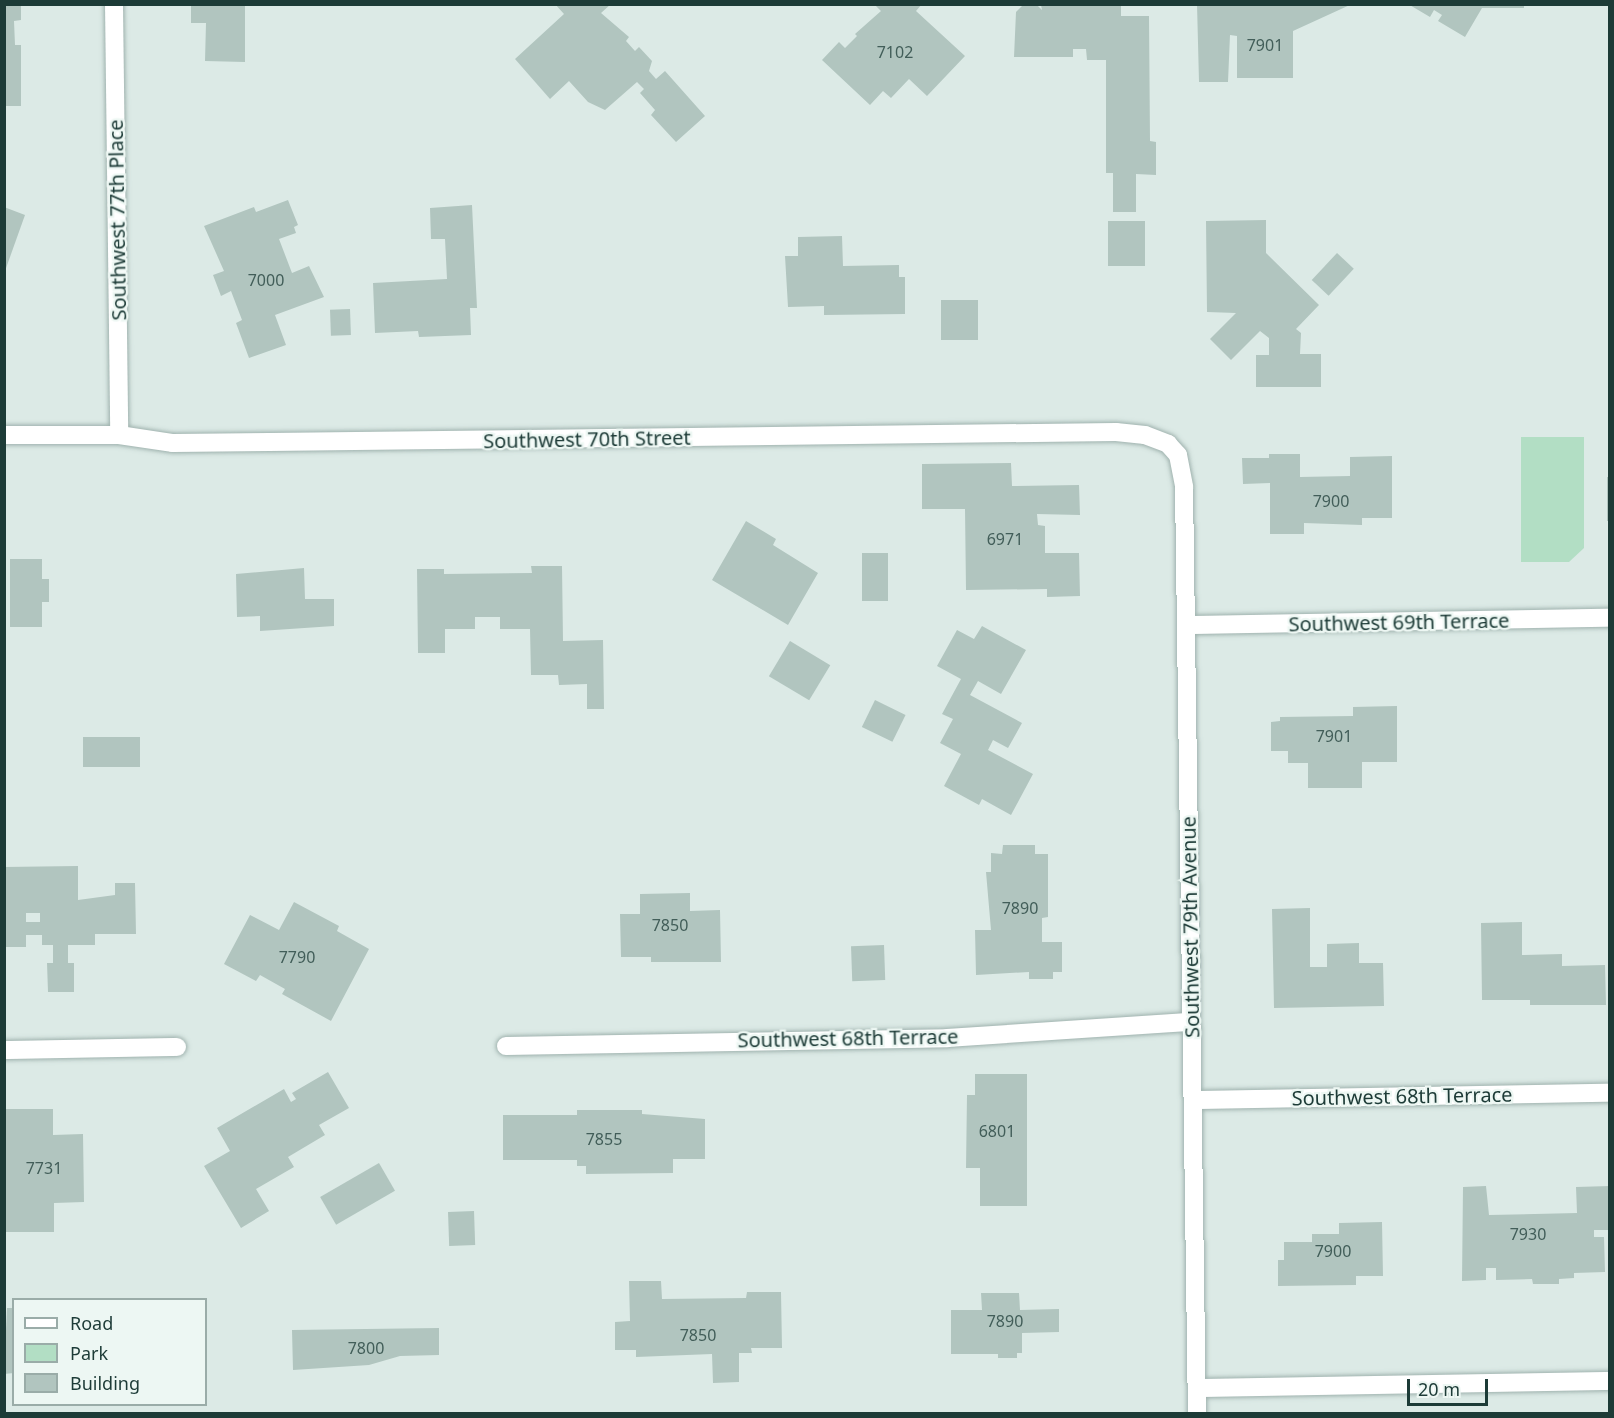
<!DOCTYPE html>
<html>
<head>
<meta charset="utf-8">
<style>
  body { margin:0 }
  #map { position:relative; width:1614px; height:1418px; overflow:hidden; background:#dceae6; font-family:"Noto Sans",sans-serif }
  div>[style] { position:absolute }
  .green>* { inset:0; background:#b2dec4 }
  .building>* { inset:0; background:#b1c5bf; transform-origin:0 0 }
  .roads { filter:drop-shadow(0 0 2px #9fb2ae) drop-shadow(0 0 2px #9fb2ae) }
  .minor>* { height:18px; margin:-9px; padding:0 9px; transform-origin:9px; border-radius:9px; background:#fff }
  span { translate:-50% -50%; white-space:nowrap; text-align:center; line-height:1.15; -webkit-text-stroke:4.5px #edf7f3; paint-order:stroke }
  .number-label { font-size:16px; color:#425e59 }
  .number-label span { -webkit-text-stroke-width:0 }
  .street-label { font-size:20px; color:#1d3b37 }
  .frame { position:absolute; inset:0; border:6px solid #1d3b37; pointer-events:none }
  .legend { position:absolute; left:12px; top:1298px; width:195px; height:108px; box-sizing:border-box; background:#edf7f3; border:2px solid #9aaca8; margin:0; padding:8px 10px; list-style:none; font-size:18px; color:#1d3b37 }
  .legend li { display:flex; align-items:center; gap:12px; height:30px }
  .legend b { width:30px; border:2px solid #9aaca8 }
  .scale { position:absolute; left:1407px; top:1379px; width:81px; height:27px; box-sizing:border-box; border:3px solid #1d3b37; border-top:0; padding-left:8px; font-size:18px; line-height:21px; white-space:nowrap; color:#1d3b37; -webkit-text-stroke:4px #edf7f3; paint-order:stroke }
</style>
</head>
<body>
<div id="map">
  <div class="green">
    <div style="clip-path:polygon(1521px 437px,1584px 437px,1584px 548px,1569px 562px,1521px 562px)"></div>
  </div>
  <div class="building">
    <div style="clip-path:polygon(4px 4px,21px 4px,21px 20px,14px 21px,15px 45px,21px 45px,21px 106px,4px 106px)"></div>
    <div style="clip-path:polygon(191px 4px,245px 4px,245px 62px,205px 61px,206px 23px,191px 23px)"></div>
    <div style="clip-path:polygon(555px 4px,611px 4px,601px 13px,629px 37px,626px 41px,635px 51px,639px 47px,652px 61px,649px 71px,656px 79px,665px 71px,705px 116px,676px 142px,651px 115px,655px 110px,640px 93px,644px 89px,637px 82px,605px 110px,588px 102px,569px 81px,550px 99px,515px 59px,564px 14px)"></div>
    <div style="clip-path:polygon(874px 4px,922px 4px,916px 11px,965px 56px,927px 96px,909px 79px,891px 98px,883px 91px,870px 105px,822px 60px,839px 42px,845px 48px,857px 36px,855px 34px,881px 11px)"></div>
    <div style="clip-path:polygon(1024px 4px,1036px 4px,1042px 10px,1041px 5px,1121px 5px,1121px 16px,1149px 16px,1150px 141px,1156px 142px,1156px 175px,1136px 174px,1136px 212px,1113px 212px,1113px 173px,1106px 173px,1106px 60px,1087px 60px,1086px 49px,1073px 49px,1073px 57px,1014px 57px,1016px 12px)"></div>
    <div style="clip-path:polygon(1197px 4px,1352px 4px,1293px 31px,1293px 78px,1237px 78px,1237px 36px,1230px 35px,1228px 82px,1199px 82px)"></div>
    <div style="clip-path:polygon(1408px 4px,1524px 4px,1524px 8px,1482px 8px,1465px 37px,1438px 21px,1442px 15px,1434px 10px,1430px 17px)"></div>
    <div style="clip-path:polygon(288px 200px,298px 225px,294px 227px,296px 233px,279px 239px,292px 273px,309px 266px,324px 297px,275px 315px,286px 345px,249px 358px,236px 323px,242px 320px,231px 291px,221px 296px,213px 275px,224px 271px,204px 226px,254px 207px,256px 212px)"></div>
    <div style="clip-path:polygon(472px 205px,477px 308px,470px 308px,471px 335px,419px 337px,418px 331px,375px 333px,373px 283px,447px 279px,445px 239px,431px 239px,430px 208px)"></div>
    <div style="clip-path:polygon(4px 207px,25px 215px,5px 271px,4px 271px)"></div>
    <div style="clip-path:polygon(1266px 220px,1266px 253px,1319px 305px,1296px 329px,1301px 333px,1300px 354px,1321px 354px,1321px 387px,1256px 387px,1256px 355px,1269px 355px,1269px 338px,1260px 331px,1231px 360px,1210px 339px,1236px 313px,1207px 312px,1206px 221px)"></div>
    <div style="left:1108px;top:221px;width:37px;height:45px"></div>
    <div style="clip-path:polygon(842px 236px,843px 266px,899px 265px,899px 277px,905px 277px,905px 314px,824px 315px,824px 306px,788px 307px,785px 256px,798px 256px,798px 237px)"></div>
    <div style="left:1337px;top:253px;width:23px;height:37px;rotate:43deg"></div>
    <div style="left:941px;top:300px;width:37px;height:40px"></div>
    <div style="left:350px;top:309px;width:26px;height:20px;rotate:88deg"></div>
    <div style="clip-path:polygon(1269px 454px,1300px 454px,1300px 477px,1350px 476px,1350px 457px,1392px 456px,1392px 518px,1362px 518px,1362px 525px,1304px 523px,1304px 534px,1270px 534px,1270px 483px,1243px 484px,1242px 458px,1269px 458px)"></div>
    <div style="clip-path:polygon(1011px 463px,1012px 486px,1079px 485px,1080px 515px,1037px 514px,1038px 525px,1045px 526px,1045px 553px,1079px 553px,1080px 596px,1047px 597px,1047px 589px,966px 590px,965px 509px,922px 509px,922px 464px)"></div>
    <div style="left:1607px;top:477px;width:3px;height:44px"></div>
    <div style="clip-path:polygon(746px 521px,776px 539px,773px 545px,818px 573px,788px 625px,712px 580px)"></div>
    <div style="left:862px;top:553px;width:26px;height:48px"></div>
    <div style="clip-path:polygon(10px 559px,42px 559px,42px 579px,49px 579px,49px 602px,42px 602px,42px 627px,10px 627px)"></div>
    <div style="clip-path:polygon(531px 566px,562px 566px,563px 641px,603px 640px,604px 709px,587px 709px,587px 684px,559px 685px,558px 675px,531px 675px,530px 629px,500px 629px,500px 617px,475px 617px,475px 629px,445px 629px,445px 653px,418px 653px,417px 569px,444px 569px,444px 574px,532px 573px)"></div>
    <div style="clip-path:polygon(304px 568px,305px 599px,334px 599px,334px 626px,260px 631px,260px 616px,237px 617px,236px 574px)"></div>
    <div style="clip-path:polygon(982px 626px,1026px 650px,1001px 694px,978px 681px,970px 695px,1022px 723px,1008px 748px,993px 740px,988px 750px,1033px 774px,1011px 815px,982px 799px,979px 805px,944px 786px,961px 754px,940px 743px,953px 719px,942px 714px,961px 679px,937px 666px,957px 630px,974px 639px)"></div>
    <div style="left:790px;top:641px;width:47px;height:41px;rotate:31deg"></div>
    <div style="left:875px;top:700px;width:34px;height:30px;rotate:26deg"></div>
    <div style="clip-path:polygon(1397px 706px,1397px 762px,1362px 762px,1362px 788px,1308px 788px,1308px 763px,1288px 763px,1288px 751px,1271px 751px,1271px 722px,1280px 721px,1280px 717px,1353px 716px,1353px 707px)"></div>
    <div style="left:140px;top:737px;width:30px;height:57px;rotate:90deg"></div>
    <div style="clip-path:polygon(1003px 845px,1035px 845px,1035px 854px,1048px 854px,1048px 917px,1042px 918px,1042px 942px,1062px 942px,1062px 972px,1053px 972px,1053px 979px,1029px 979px,1029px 972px,976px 975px,975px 930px,991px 930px,986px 872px,991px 872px,991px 853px,1002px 854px)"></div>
    <div style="clip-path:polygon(evenodd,78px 866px,78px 900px,115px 895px,115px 883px,135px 883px,136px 934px,95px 934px,95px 945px,68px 945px,68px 963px,74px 963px,74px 992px,48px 992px,47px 963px,53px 963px,53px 945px,42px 945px,42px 935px,26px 935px,26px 947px,4px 947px,4px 867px,78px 866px,26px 913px,40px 913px,40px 922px,26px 922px,26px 913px)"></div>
    <div style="clip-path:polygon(690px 893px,690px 911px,720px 910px,721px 962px,651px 962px,651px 957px,621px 957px,620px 914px,640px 914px,640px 894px)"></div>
    <div style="clip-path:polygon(294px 902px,339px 926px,337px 931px,369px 949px,331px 1021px,282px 994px,285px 989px,260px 975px,256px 981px,224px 964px,250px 915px,279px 930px)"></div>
    <div style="clip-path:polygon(1310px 908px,1310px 967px,1327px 967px,1327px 944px,1359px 943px,1359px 963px,1383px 963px,1384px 1006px,1274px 1008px,1272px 909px)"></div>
    <div style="clip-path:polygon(1522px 922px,1522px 955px,1562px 954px,1562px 966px,1605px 965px,1606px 1005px,1530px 1005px,1530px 1000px,1482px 1000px,1481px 923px)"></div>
    <div style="left:884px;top:945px;width:35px;height:33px;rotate:88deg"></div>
    <div style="clip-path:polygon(328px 1072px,349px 1108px,319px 1125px,325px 1135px,288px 1157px,294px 1167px,256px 1189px,269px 1211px,241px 1228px,204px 1166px,230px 1151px,217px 1128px,284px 1089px,291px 1102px,296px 1099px,292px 1093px)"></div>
    <div style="clip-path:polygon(975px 1074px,1027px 1074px,1027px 1206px,980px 1206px,980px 1168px,966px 1168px,967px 1095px,975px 1095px)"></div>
    <div style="clip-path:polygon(4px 1109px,53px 1109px,53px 1135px,83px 1134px,84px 1202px,54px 1203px,54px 1232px,4px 1232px)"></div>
    <div style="clip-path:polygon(577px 1110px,642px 1110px,642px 1114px,705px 1119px,705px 1159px,673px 1159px,673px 1173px,586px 1174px,586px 1166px,577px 1166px,577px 1160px,503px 1160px,503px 1115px,577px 1115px)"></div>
    <div style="left:379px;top:1163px;width:32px;height:68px;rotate:60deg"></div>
    <div style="clip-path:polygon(1486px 1186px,1489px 1215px,1577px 1213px,1576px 1187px,1610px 1186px,1610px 1230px,1594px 1230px,1594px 1237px,1604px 1237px,1605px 1272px,1574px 1273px,1574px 1278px,1559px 1279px,1559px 1284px,1533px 1284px,1532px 1279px,1496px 1280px,1496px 1268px,1486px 1268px,1486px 1280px,1462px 1281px,1463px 1187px)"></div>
    <div style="left:474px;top:1211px;width:34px;height:26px;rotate:88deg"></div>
    <div style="clip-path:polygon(1382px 1222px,1383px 1276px,1356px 1276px,1356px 1285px,1278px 1286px,1278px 1260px,1284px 1260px,1284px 1242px,1312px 1242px,1312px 1234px,1339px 1234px,1339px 1223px)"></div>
    <div style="clip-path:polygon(629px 1281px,661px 1281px,662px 1299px,746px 1298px,747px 1292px,781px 1292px,782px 1348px,751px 1348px,752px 1353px,739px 1353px,739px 1382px,713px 1383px,712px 1354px,636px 1357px,636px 1350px,615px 1350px,615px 1322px,630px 1321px)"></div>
    <div style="clip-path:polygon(981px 1293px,1019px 1293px,1020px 1310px,1059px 1309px,1059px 1332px,1022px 1333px,1022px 1353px,1017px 1353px,1017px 1358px,998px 1358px,998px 1354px,951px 1354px,951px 1310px,982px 1310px)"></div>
    <div style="clip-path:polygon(7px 1308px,14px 1308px,14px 1373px,4px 1374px)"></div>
    <div style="clip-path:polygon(439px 1328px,439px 1355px,400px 1356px,369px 1365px,293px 1370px,292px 1330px)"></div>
  </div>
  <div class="roads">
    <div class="minor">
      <div style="left:114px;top:4px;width:431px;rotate:89.3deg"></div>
      <div style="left:4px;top:435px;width:115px"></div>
      <div style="left:119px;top:435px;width:55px;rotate:8.4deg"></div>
      <div style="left:173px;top:443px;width:96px;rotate:-0.6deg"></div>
      <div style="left:269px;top:442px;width:847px;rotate:-0.68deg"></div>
      <div style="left:1116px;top:432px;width:29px;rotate:6deg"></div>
      <div style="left:1145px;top:435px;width:25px;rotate:21deg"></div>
      <div style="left:1168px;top:444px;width:15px;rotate:48deg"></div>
      <div style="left:1178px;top:455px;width:33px;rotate:79deg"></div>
      <div style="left:1184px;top:487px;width:927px;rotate:89.2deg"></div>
      <div style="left:1188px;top:625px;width:422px;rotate:-1deg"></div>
      <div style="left:506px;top:1046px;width:441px;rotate:-1deg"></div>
      <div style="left:947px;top:1038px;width:245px;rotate:-3.8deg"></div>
      <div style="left:4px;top:1050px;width:173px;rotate:-1deg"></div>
      <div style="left:1194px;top:1100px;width:416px;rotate:-1deg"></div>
      <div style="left:1197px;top:1388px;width:413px;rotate:-1deg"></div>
    </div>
  </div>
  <div class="number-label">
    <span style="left:1265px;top:45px">7901</span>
    <span style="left:895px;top:52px">7102</span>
    <span style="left:266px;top:280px">7000</span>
    <span style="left:1331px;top:501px">7900</span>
    <span style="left:1005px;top:539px">6971</span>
    <span style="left:1334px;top:736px">7901</span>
    <span style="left:1020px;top:908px">7890</span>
    <span style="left:670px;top:925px">7850</span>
    <span style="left:297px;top:957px">7790</span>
    <span style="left:997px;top:1131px">6801</span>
    <span style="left:604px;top:1139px">7855</span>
    <span style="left:44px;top:1168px">7731</span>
    <span style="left:1528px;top:1234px">7930</span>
    <span style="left:1333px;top:1251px">7900</span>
    <span style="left:1005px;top:1321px">7890</span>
    <span style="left:698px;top:1335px">7850</span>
    <span style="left:366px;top:1348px">7800</span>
  </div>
  <div class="street-label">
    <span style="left:117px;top:220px;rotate:-91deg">Southwest 77th Place</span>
    <span style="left:587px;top:439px;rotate:-1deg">Southwest 70th Street</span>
    <span style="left:1399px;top:622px;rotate:-1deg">Southwest 69th Terrace</span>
    <span style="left:1190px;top:927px;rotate:-91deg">Southwest 79th Avenue</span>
    <span style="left:848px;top:1038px;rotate:-1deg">Southwest 68th Terrace</span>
    <span style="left:1402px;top:1096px;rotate:-1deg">Southwest 68th Terrace</span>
  </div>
  <div class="frame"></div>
  <ul class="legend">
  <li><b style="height:8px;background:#fff"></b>Road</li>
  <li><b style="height:16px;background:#b2dec4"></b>Park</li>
  <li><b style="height:16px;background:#b1c5bf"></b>Building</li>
  </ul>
  <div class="scale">20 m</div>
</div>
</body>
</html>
